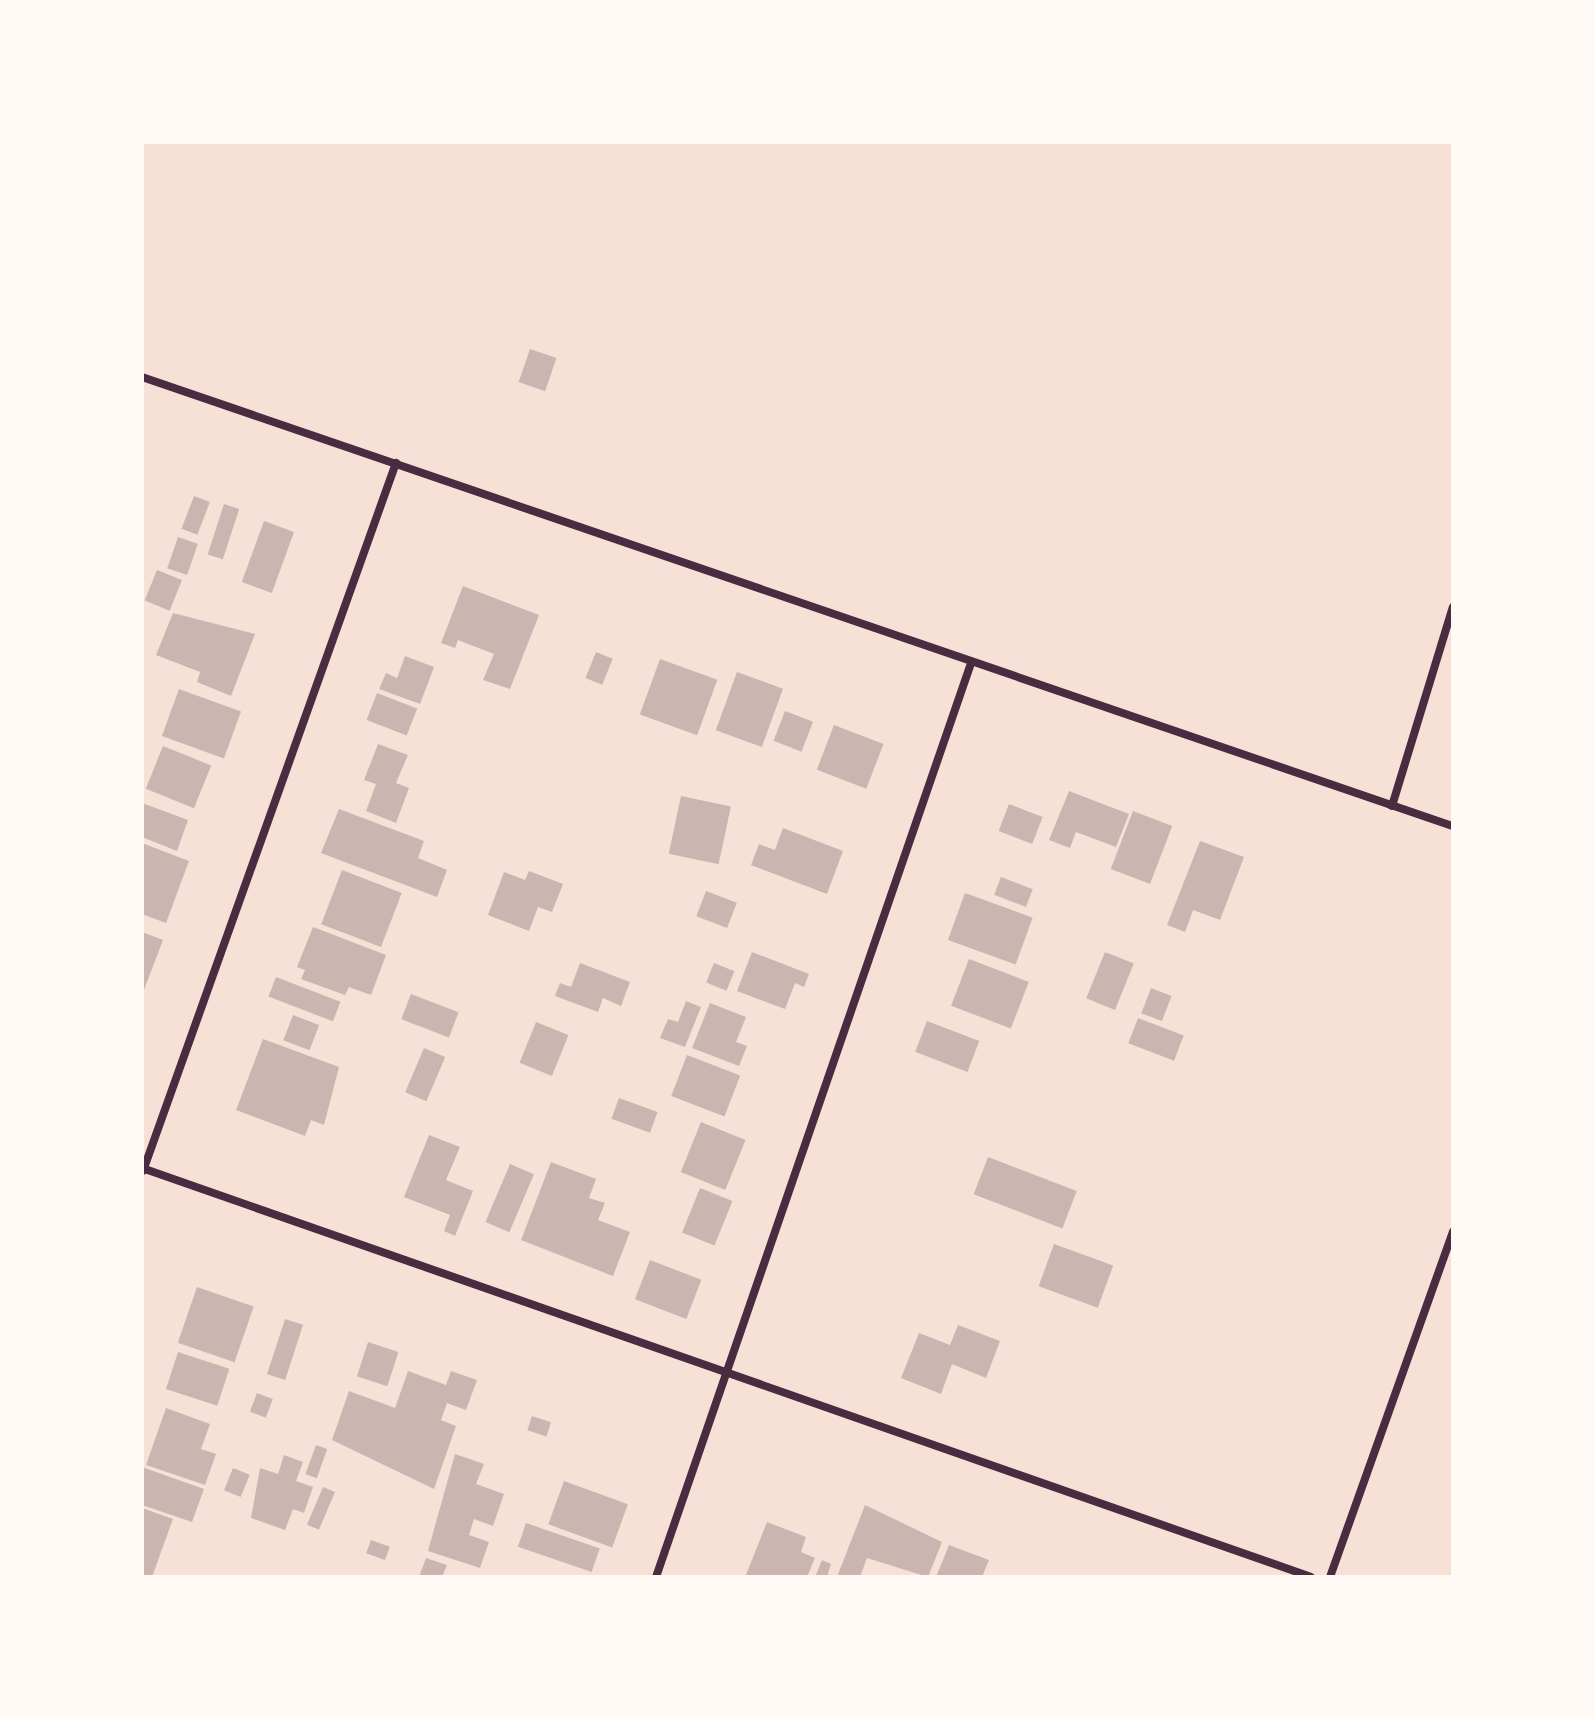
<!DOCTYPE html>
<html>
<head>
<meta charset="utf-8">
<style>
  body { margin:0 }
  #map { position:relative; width:1595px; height:1719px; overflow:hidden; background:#f7e1d7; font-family:"Titillium Web",sans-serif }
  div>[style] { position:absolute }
  .building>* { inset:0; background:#ccb4b1; transform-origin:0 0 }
  .minor>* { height:8px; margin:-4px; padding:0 4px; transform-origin:4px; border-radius:4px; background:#4a2c40 }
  span { translate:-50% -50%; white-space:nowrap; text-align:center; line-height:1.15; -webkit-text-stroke:6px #fffaf5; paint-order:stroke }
  .frame { position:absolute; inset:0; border:144px solid #fffaf5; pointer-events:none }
</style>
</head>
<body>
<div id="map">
  <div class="building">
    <div style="left:530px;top:349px;width:28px;height:35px;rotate:19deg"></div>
    <div style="left:194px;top:496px;width:17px;height:35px;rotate:21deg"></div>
    <div style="left:224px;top:504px;width:16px;height:53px;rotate:18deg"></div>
    <div style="left:264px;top:521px;width:32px;height:65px;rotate:20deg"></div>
    <div style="left:178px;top:537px;width:21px;height:33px;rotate:19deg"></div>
    <div style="left:157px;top:570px;width:27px;height:33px;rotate:22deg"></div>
    <div style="clip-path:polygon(463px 586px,539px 615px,510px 689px,483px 680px,494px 654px,458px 640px,455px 648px,441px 643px)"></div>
    <div style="clip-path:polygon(173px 613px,255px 634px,231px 696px,197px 682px,200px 672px,156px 655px)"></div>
    <div style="left:596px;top:652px;width:18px;height:28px;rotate:22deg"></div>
    <div style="clip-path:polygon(405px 656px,434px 667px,420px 704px,379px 689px,386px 673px,397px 678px)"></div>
    <div style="left:660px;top:659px;width:61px;height:59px;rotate:20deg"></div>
    <div style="left:737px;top:672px;width:49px;height:62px;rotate:20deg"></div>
    <div style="left:179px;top:689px;width:66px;height:50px;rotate:20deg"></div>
    <div style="left:377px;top:693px;width:43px;height:29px;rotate:21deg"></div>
    <div style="left:785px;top:711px;width:30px;height:32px;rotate:21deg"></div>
    <div style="left:834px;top:725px;width:53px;height:48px;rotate:21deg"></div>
    <div style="clip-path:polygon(378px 744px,408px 755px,396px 783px,409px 788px,396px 823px,366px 811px,376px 784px,364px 780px)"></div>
    <div style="left:163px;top:746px;width:52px;height:46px;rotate:22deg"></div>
    <div style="clip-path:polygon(1069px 791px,1129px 814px,1116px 847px,1076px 832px,1070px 848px,1049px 840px)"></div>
    <div style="left:681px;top:796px;width:51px;height:59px;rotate:12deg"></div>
    <div style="clip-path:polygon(142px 803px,188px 820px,177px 851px,142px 837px)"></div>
    <div style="left:1009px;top:804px;width:36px;height:29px;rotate:21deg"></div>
    <div style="clip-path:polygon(339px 809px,424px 841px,418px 858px,447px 870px,437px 897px,321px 853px)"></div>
    <div style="left:1133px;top:811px;width:42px;height:62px;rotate:21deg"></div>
    <div style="clip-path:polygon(783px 828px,843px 851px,827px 894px,751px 865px,759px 844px,775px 850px)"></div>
    <div style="clip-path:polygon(1200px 841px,1244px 857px,1220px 920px,1193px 910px,1185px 932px,1167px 925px)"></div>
    <div style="clip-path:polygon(142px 843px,189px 861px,166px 923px,142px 914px)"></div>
    <div style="left:342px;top:870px;width:64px;height:58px;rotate:21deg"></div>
    <div style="clip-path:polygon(529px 871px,563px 884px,552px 912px,538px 907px,529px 931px,488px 915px,504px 872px,525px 880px)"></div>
    <div style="left:1001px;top:877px;width:34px;height:19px;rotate:21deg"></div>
    <div style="left:706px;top:891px;width:33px;height:27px;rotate:21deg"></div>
    <div style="left:965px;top:893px;width:72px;height:50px;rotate:20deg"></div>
    <div style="clip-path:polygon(313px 927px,386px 955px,371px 995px,349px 987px,345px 995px,301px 979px,305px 970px,297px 967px)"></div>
    <div style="clip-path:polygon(142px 932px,163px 940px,142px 995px)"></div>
    <div style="clip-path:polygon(752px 952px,809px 974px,804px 987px,795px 983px,785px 1009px,737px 991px)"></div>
    <div style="left:1105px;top:952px;width:31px;height:50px;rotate:22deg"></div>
    <div style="left:969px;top:959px;width:64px;height:50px;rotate:21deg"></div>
    <div style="clip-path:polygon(580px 963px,630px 982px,621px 1006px,603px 998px,598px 1012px,555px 996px,560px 983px,571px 987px)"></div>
    <div style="left:714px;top:963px;width:22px;height:21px;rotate:22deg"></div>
    <div style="left:276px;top:977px;width:69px;height:21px;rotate:21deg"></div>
    <div style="left:1151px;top:988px;width:22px;height:27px;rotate:21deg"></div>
    <div style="left:411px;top:994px;width:51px;height:27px;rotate:21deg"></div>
    <div style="clip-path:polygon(686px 1001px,701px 1007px,685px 1047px,660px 1038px,668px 1019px,678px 1022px)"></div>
    <div style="clip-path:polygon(710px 1003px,746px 1017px,736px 1042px,747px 1046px,739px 1066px,692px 1048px)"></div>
    <div style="left:293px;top:1015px;width:28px;height:27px;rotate:21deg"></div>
    <div style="left:1138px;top:1018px;width:49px;height:27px;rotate:21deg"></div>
    <div style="left:927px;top:1021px;width:56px;height:33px;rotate:21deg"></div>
    <div style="left:536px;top:1022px;width:35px;height:44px;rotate:22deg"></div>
    <div style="clip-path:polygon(263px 1039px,339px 1067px,324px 1125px,311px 1120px,305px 1136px,236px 1110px)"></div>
    <div style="left:424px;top:1048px;width:23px;height:48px;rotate:23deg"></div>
    <div style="left:687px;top:1055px;width:57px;height:44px;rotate:21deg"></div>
    <div style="left:619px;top:1098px;width:41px;height:22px;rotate:20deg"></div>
    <div style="left:701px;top:1122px;width:48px;height:54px;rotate:22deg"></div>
    <div style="clip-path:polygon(429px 1135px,460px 1147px,446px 1180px,473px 1191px,455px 1236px,444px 1231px,450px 1215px,404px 1197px)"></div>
    <div style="left:988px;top:1157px;width:95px;height:40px;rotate:21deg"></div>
    <div style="clip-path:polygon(551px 1162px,596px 1179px,589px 1198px,605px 1203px,598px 1220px,630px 1232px,613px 1276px,521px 1240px)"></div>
    <div style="left:510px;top:1164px;width:26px;height:63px;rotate:23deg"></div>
    <div style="left:700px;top:1188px;width:35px;height:48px;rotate:22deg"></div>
    <div style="left:1054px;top:1244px;width:63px;height:45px;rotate:20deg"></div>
    <div style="left:650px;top:1260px;width:55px;height:42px;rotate:21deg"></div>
    <div style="left:197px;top:1287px;width:60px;height:59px;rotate:19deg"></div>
    <div style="left:285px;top:1319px;width:19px;height:58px;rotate:18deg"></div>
    <div style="clip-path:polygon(958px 1325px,1000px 1341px,986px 1378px,952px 1364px,941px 1394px,901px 1378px,919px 1333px,950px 1345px)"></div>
    <div style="left:368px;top:1342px;width:32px;height:36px;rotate:18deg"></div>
    <div style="left:178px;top:1352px;width:54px;height:39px;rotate:18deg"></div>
    <div style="clip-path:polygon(408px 1371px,446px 1385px,451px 1371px,477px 1380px,466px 1410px,447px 1403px,441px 1420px,456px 1426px,434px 1489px,332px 1440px,349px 1391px,395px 1408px)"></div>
    <div style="left:257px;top:1393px;width:17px;height:20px;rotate:21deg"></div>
    <div style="clip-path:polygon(166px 1408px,210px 1424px,201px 1449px,216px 1454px,205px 1485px,146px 1465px)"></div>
    <div style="left:532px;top:1416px;width:20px;height:15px;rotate:18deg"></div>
    <div style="left:316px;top:1445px;width:12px;height:31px;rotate:20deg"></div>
    <div style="clip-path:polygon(455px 1454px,484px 1464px,476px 1484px,504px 1494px,493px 1526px,474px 1519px,469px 1535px,489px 1542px,480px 1568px,428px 1551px)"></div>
    <div style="clip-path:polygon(284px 1455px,303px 1462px,296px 1481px,313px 1487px,304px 1513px,293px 1509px,285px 1530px,251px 1518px,260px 1468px,278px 1474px)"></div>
    <div style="clip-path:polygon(142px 1467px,204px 1489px,192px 1522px,142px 1505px)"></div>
    <div style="left:233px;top:1468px;width:18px;height:24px;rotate:22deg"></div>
    <div style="left:564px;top:1481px;width:68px;height:46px;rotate:20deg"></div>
    <div style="left:323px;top:1487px;width:13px;height:41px;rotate:23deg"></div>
    <div style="clip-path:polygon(865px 1505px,942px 1542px,928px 1577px,867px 1558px,860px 1577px,837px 1577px)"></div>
    <div style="clip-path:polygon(142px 1508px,173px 1519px,152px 1577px,142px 1577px)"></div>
    <div style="clip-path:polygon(767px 1522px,806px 1537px,801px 1552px,815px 1558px,807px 1577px,746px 1575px)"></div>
    <div style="left:526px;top:1523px;width:78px;height:25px;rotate:19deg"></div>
    <div style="left:371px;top:1540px;width:20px;height:14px;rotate:20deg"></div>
    <div style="clip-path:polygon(949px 1545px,989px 1560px,982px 1577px,936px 1577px)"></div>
    <div style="clip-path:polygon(426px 1558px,447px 1565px,442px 1577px,419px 1577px)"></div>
    <div style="clip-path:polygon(822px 1560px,831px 1564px,827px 1577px,815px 1577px)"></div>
  </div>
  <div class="minor">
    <div style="left:142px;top:377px;width:1386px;rotate:18.91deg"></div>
    <div style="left:1392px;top:806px;width:208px;rotate:-73deg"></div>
    <div style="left:142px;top:1168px;width:1238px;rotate:19.28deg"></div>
    <div style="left:143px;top:1171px;width:752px;rotate:-70.34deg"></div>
    <div style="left:656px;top:1577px;width:964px;rotate:-70.98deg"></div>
    <div style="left:1330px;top:1577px;width:367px;rotate:-70.4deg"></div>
  </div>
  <div class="frame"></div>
</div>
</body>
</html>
